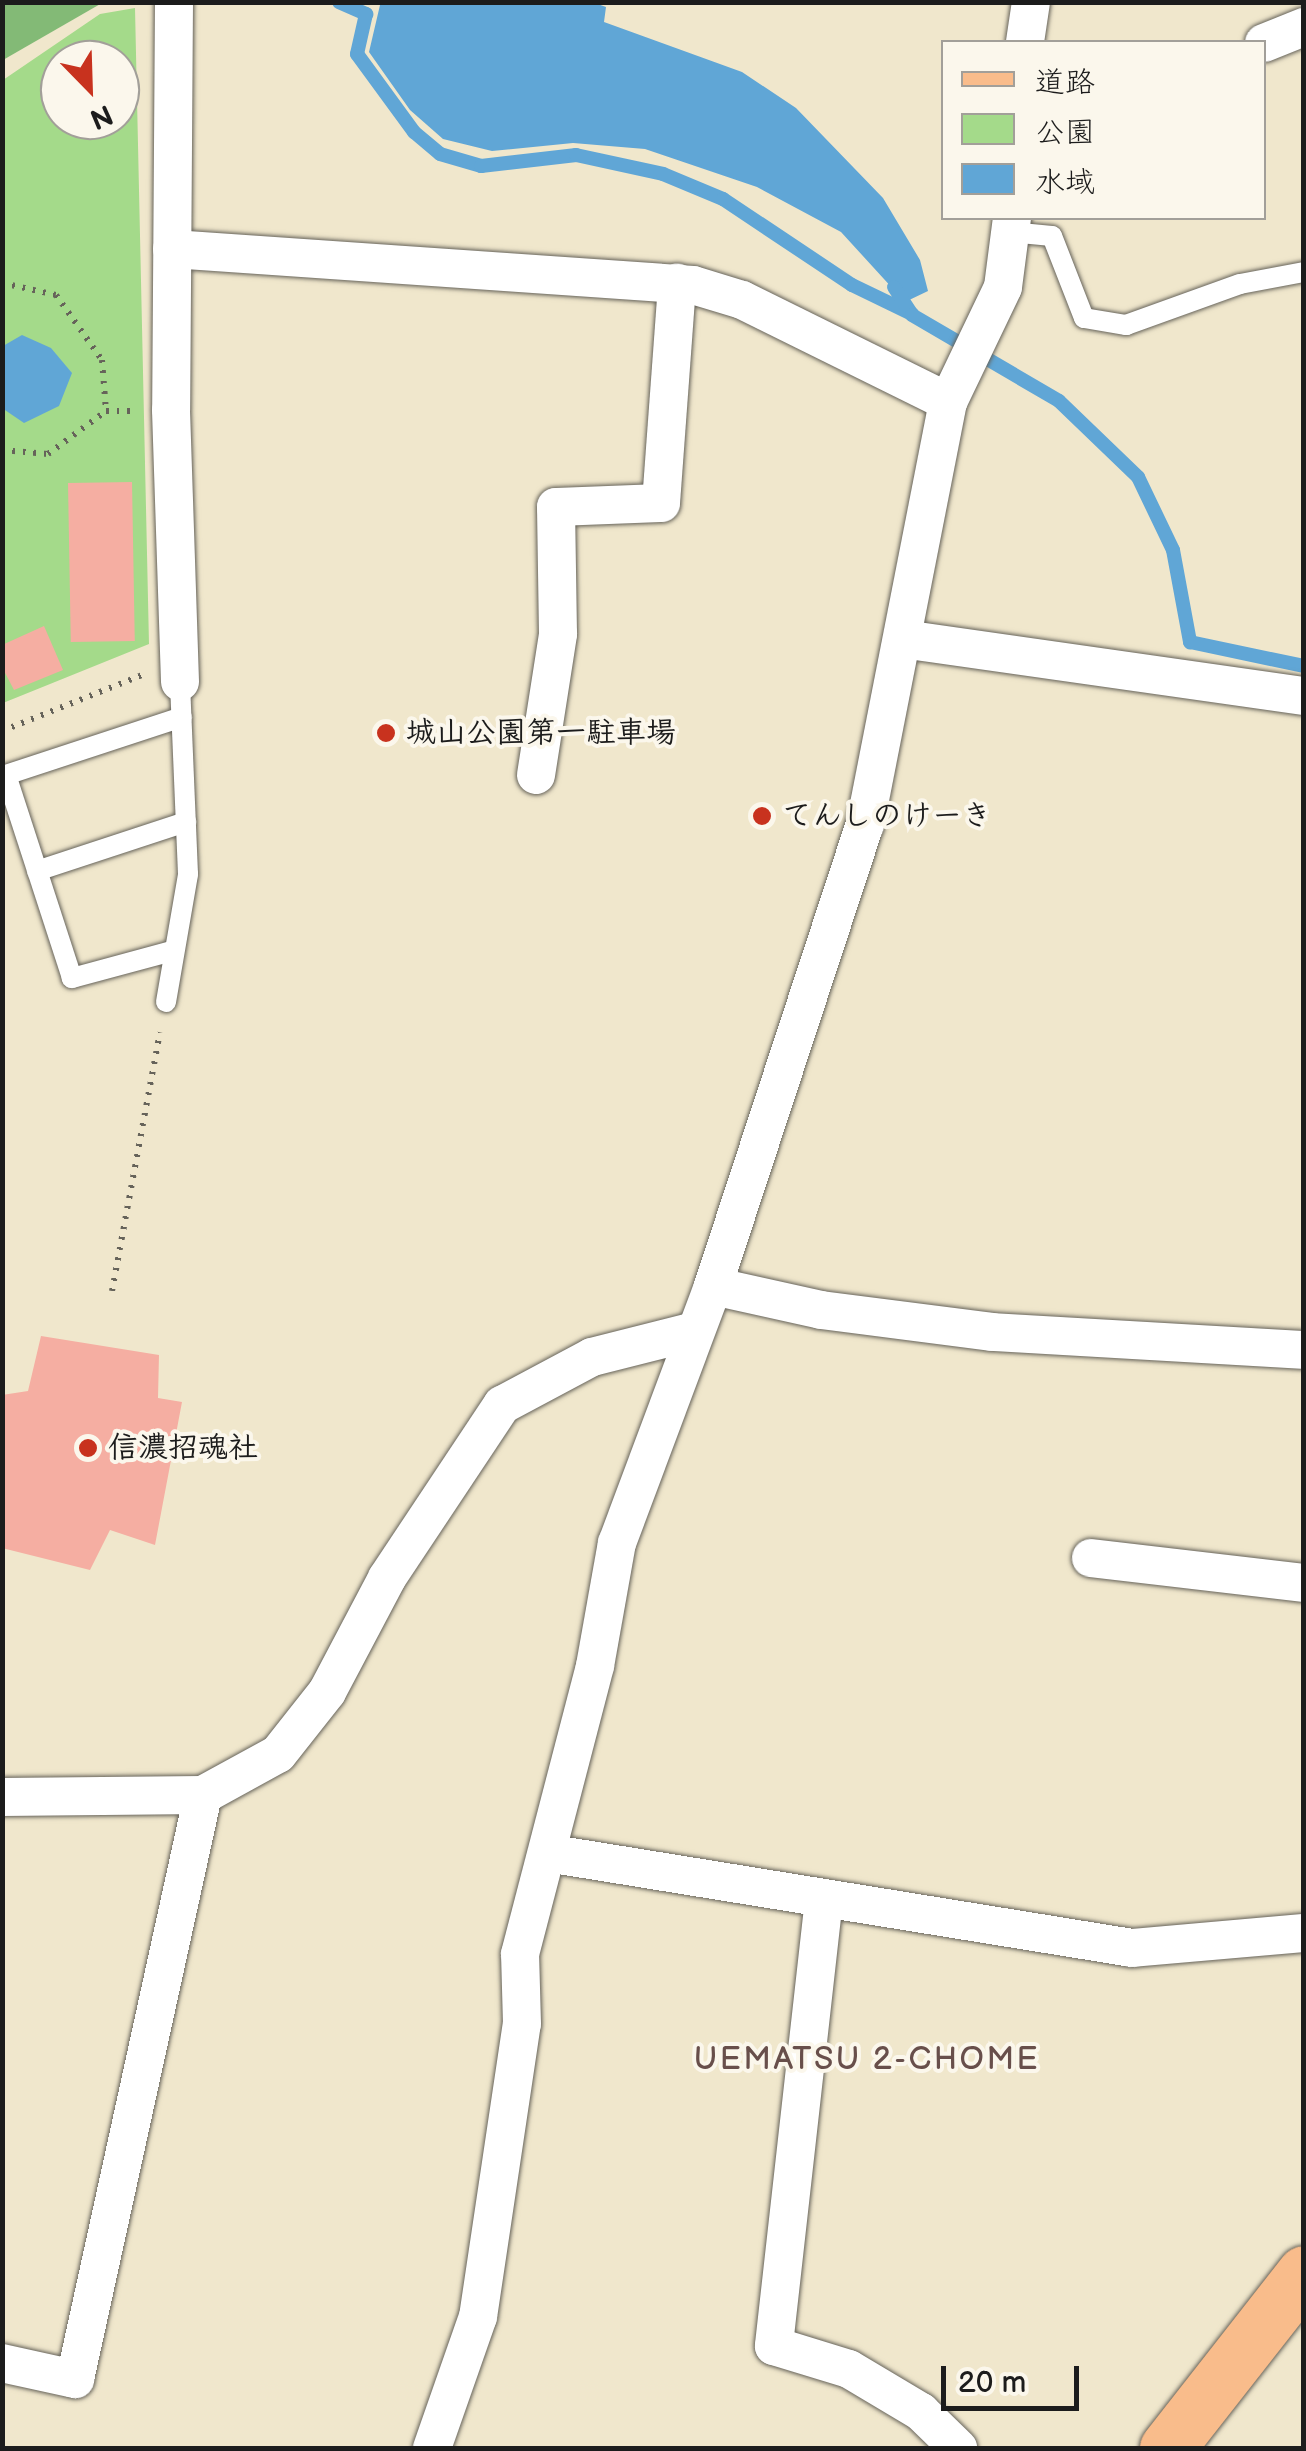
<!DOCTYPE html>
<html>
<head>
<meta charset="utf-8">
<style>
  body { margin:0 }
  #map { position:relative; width:1306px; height:2451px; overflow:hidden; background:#f0e7cc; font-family:"Balsamiq Sans","Klee One",sans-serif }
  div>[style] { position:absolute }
  .green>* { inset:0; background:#a4da8a }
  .forest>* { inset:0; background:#83ba76 }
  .water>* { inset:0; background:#60a6d6 }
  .stream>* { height:14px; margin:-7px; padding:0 7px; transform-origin:7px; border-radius:7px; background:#60a6d6 }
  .building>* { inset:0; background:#f5aea2; transform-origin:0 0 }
  .path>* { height:6px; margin-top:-3px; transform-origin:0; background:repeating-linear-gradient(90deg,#66635a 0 2.5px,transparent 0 10.5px) }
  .roads { filter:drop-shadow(0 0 2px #66635a) drop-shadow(0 0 2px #66635a) }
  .service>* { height:20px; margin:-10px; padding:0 10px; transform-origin:10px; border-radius:10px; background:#fff }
  .minor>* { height:38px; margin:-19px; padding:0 19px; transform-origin:19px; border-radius:19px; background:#fff }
  .primary>* { height:55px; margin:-27.5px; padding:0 27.5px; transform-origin:27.5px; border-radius:27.5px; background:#f9bc8b }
  .dots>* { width:28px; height:28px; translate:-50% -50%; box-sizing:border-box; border:5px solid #fbf7ec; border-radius:50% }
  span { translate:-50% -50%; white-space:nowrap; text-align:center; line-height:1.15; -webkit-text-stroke:8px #fbf7ec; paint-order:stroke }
  .poi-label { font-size:30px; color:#1c1c1c; font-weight:700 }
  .left { translate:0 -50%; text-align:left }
  .neighbourhood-label { font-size:32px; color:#684f4b; letter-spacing:2.5px }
  .frame { position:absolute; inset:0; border:5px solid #1c1c1c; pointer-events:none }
  .legend { position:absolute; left:941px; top:40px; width:325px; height:180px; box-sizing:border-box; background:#fbf7ec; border:2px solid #a29f99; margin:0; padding:12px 18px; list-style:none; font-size:30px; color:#1c1c1c }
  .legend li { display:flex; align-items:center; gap:20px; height:50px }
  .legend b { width:50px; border:2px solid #a29f99 }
  .north { position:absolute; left:40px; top:40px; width:100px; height:100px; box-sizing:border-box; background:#fbf7ec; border:2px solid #a29f99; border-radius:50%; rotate:157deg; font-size:28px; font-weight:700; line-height:40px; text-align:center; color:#1c1c1c }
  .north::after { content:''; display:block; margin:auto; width:35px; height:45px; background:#c8321e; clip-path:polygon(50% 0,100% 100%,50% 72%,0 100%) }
  .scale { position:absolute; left:941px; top:2366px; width:138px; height:45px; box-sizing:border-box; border:5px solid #1c1c1c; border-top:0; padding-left:12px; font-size:30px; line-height:35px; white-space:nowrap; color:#1c1c1c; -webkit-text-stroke:8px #fbf7ec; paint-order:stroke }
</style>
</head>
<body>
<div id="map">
  <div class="green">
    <div style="clip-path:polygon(evenodd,135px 8px,149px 644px,3px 703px,3px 80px,100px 14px,135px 8px,60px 60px,120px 60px,120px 120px,60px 120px,60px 60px)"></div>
  </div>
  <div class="forest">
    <div style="clip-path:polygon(3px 2px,102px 2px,102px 3px,3px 60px)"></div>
  </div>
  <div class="water">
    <div style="clip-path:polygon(592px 2px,606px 7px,604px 22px,742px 72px,796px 108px,883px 198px,920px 260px,928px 291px,905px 302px,841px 232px,757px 187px,645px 149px,573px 143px,492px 151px,443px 139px,410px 110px,369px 52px,380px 5px,372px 3px)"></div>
    <div style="clip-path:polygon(22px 335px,51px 348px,72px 373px,59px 406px,24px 423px,2px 408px,3px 346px)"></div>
  </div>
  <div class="stream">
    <div style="left:339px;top:2px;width:30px;rotate:24deg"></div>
    <div style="left:366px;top:14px;width:41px;rotate:102.7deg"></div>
    <div style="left:357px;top:54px;width:97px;rotate:53.8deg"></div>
    <div style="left:414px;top:132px;width:34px;rotate:40deg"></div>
    <div style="left:440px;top:154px;width:43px;rotate:16.3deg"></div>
    <div style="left:481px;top:166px;width:96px;rotate:-6.6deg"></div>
    <div style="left:576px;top:155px;width:89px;rotate:12.3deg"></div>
    <div style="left:663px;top:174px;width:65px;rotate:22.6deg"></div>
    <div style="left:723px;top:199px;width:155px;rotate:33.7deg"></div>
    <div style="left:852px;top:285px;width:67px;rotate:25.8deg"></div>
    <div style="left:894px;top:287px;width:33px;rotate:57deg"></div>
    <div style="left:912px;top:315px;width:170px;rotate:30.3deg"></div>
    <div style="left:1059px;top:401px;width:110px;rotate:43.9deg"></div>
    <div style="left:1138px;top:477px;width:81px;rotate:64.4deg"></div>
    <div style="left:1173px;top:550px;width:94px;rotate:79.5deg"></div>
    <div style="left:1190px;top:642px;width:116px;rotate:11.9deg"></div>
  </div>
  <div class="building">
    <div style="left:132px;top:482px;width:159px;height:64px;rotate:89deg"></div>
    <div style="clip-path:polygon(44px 626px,63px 670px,14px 690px,2px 667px,2px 645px)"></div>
    <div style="clip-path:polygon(41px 1336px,159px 1355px,158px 1398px,182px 1402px,155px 1545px,110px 1530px,90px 1570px,2px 1548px,2px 1395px,28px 1391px)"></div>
  </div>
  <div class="path">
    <div style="left:2px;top:283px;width:55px;rotate:12.5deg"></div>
    <div style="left:56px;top:295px;width:80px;rotate:54.7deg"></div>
    <div style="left:102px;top:360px;width:51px;rotate:85.5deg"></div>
    <div style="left:2px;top:450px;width:46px;rotate:5deg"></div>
    <div style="left:48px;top:454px;width:72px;rotate:-36.6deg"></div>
    <div style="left:106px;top:411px;width:24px"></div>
    <div style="left:2px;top:731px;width:151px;rotate:-21.8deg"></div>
    <div style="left:112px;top:1291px;width:263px;rotate:-79.5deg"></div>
  </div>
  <div class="roads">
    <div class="service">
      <div style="left:1010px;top:232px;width:42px;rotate:5.4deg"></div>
      <div style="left:1052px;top:236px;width:88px;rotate:68.7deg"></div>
      <div style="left:1084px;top:318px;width:43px;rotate:9.5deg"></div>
      <div style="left:1126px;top:325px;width:121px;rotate:-19.8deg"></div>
      <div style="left:1240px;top:284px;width:65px;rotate:-10.6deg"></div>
      <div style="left:37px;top:871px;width:157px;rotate:-18.2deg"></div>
      <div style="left:172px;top:951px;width:104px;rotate:164.9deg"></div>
      <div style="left:72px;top:978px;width:213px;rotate:-108deg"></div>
      <div style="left:6px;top:775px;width:185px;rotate:-18.2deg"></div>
      <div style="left:166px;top:1002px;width:130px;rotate:-80.2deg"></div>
      <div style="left:188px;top:874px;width:192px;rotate:-92.4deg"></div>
    </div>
    <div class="minor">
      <div style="left:174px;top:2px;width:408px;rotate:90.4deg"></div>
      <div style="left:171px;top:410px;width:272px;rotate:88.1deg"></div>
      <div style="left:1025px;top:42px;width:40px;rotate:-81.5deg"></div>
      <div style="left:1264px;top:43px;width:43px;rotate:-21.8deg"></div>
      <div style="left:172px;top:249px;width:522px;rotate:3.95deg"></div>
      <div style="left:693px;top:285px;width:51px;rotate:17deg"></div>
      <div style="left:742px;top:300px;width:230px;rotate:26.3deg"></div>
      <div style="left:903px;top:639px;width:405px;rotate:8.1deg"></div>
      <div style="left:536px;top:775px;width:143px;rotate:-81.1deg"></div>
      <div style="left:558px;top:634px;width:127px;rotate:-90.9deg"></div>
      <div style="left:556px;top:507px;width:105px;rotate:-2.2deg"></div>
      <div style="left:661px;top:503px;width:221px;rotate:-85.8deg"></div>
      <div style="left:713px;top:1286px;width:111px;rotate:12.5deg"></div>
      <div style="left:821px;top:1310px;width:172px;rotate:7.3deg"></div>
      <div style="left:992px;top:1332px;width:313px;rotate:3.3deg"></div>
      <div style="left:1091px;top:1558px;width:214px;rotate:6.7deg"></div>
      <div style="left:2px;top:1797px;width:201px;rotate:-0.6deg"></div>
      <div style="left:203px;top:1795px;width:85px;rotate:-28.7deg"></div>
      <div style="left:278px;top:1754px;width:79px;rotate:-51.7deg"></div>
      <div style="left:327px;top:1692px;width:129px;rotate:-62.2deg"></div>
      <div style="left:387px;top:1578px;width:208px;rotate:-56.4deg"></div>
      <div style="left:502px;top:1405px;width:102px;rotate:-28.1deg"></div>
      <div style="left:592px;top:1357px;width:102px;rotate:-14.2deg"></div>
      <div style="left:547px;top:1853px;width:593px;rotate:9.22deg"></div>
      <div style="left:1132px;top:1948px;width:173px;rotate:-5deg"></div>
      <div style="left:824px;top:1899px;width:450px;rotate:96.4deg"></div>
      <div style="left:774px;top:2346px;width:78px;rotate:17deg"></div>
      <div style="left:849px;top:2369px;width:84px;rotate:30.8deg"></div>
      <div style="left:921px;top:2412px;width:52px;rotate:44.2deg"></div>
      <div style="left:2px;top:2363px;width:75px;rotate:12.4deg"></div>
      <div style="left:75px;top:2379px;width:598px;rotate:-77.64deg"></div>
      <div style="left:432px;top:2448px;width:139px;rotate:-70.7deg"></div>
      <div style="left:478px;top:2317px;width:296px;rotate:-81.5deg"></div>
      <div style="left:522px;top:2024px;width:70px;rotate:-91.6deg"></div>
      <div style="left:520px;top:1954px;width:298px;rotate:-75.4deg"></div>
      <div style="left:595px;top:1666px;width:125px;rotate:-79.9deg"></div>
      <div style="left:617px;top:1543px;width:274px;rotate:-69.5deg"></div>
      <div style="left:713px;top:1286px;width:485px;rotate:-71.8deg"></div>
      <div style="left:865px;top:825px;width:431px;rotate:-78.9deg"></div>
      <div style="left:948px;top:402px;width:127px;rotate:-64.4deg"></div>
      <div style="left:1003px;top:287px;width:70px;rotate:-82.6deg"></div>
    </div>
    <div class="primary">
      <div style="left:1167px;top:2448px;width:222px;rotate:-51.9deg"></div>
    </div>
  </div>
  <div class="dots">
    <div style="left:386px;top:733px;background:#c8321e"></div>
    <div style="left:762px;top:816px;background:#c8321e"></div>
    <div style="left:88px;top:1448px;background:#c8321e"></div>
  </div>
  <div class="poi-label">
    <span class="left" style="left:406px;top:733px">城山公園第一駐車場</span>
    <span class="left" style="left:782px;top:816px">てんしのけーき</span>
    <span class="left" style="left:108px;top:1448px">信濃招魂社</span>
  </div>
  <div class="neighbourhood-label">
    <span style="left:867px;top:2060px">UEMATSU 2-CHOME</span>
  </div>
  <div class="frame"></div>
  <ul class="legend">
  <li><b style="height:12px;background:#f9bc8b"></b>道路</li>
  <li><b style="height:28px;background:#a4da8a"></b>公園</li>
  <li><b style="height:28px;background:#60a6d6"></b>水域</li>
  </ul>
  <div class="north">N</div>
  <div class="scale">20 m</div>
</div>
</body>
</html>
